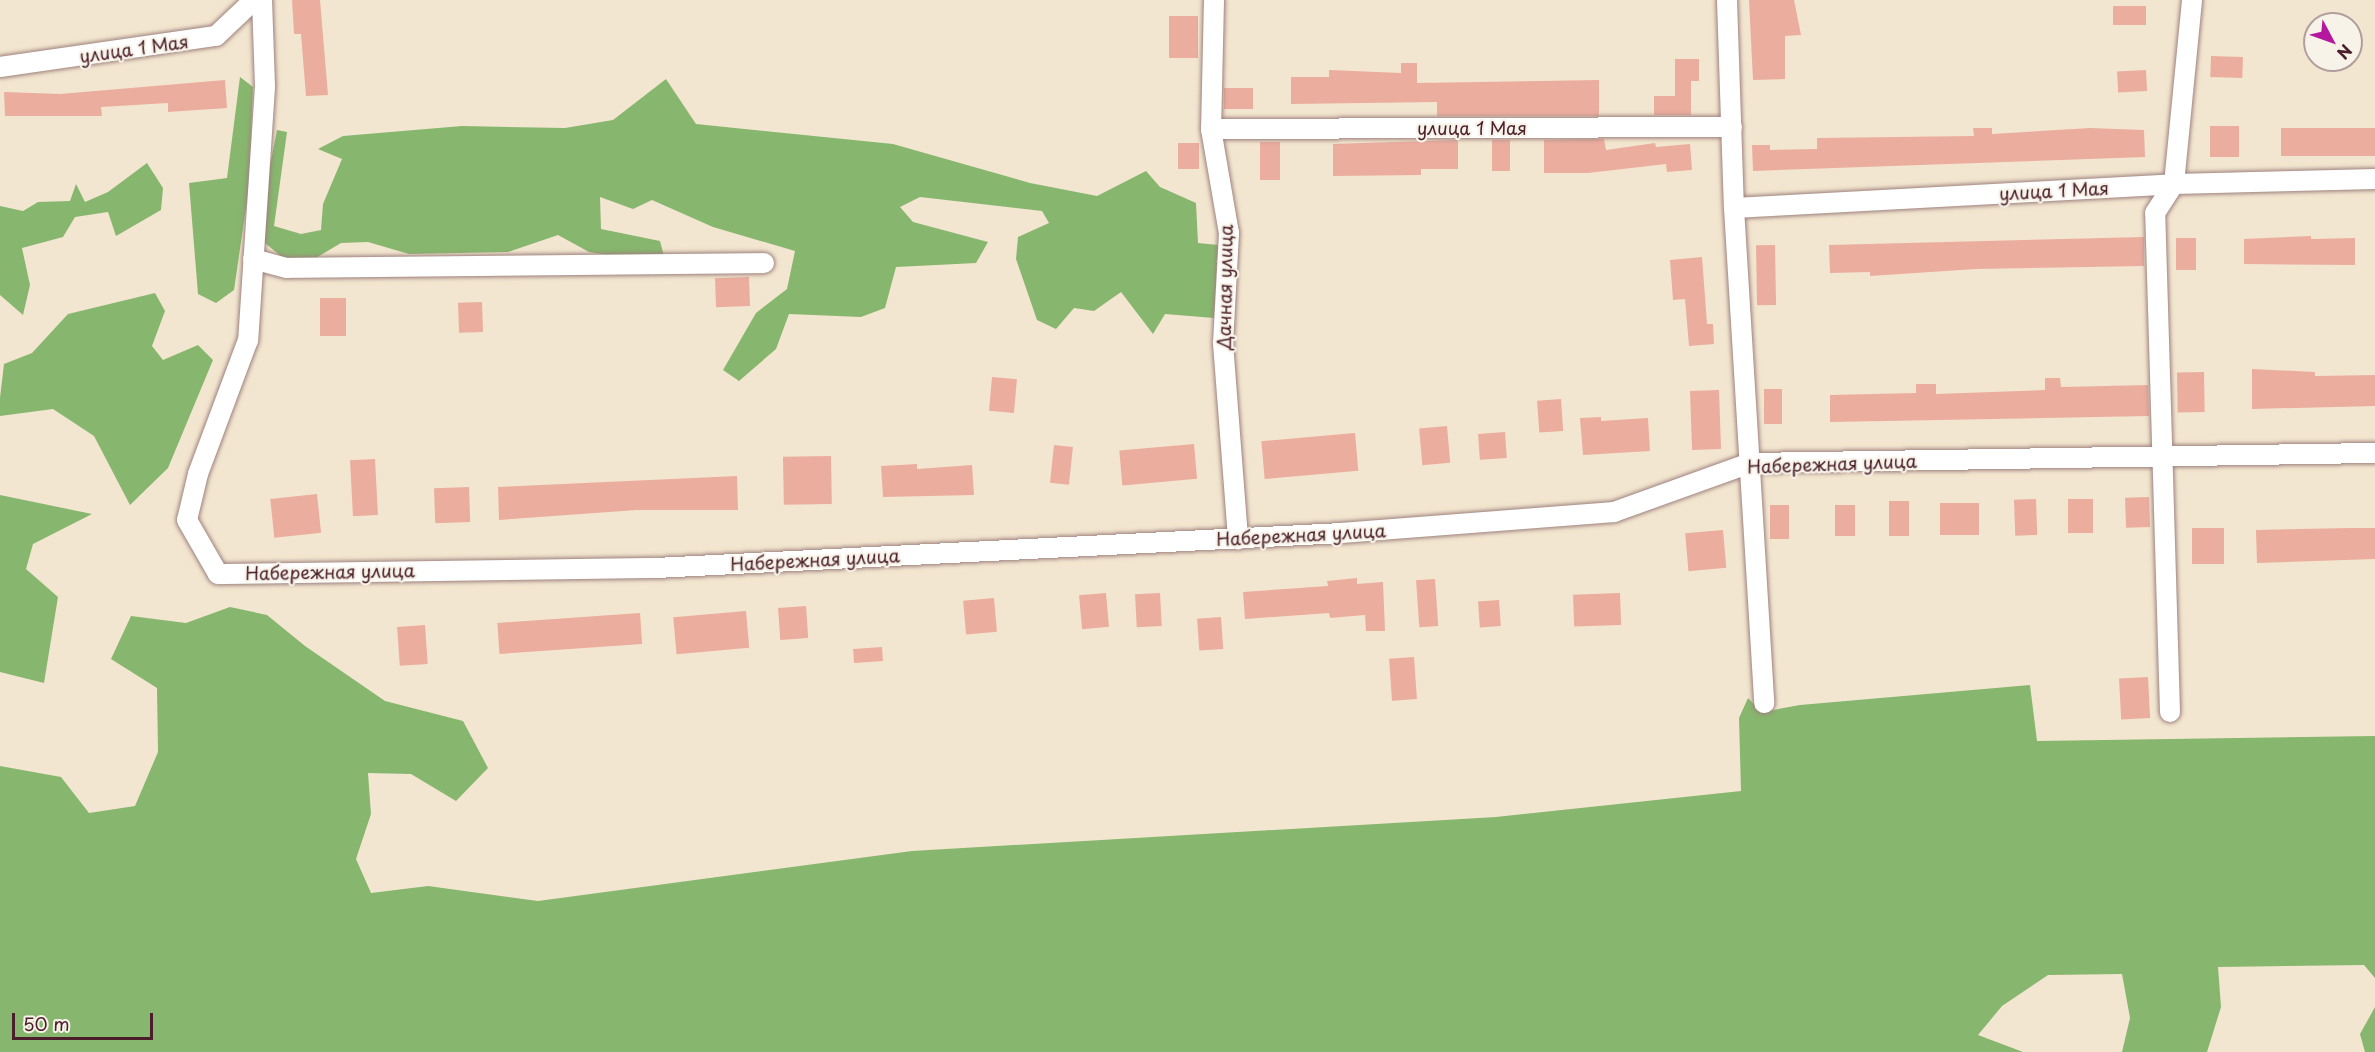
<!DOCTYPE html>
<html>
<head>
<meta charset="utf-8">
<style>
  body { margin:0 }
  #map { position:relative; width:2375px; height:1052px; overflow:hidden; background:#f3e6d0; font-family:"Playpen Sans",sans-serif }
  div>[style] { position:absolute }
  .forest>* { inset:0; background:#87b66e }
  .building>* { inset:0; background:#ebad9e; transform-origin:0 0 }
  .roads { filter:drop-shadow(0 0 2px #9e827e) drop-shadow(0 0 2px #9e827e) }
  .minor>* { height:20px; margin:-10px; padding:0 10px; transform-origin:10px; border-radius:10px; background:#fff }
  span { translate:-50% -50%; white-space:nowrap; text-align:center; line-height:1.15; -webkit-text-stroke:4.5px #f7f3e8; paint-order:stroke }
  .street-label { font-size:18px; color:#4a1f2b }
  .north { position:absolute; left:2303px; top:12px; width:60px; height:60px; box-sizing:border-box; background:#f7f3e8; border:2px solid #b29e9c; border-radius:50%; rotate:131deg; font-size:16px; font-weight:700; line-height:24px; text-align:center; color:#4a1f2b }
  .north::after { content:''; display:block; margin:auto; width:21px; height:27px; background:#b5179e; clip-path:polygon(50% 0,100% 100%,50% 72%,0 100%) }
  .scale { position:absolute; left:12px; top:1013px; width:141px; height:27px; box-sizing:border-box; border:3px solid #4a1f2b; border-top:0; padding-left:8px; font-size:18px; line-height:21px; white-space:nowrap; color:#4a1f2b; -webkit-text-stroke:4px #f7f3e8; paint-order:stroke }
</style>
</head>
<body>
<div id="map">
  <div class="forest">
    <div style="clip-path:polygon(240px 77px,253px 87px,249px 187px,234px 290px,216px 303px,198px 294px,189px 183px,227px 178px)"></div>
    <div style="clip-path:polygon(666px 79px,696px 124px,893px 144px,1030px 183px,1097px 196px,1146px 171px,1160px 187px,1196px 203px,1198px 243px,1218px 245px,1214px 318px,1165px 314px,1153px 334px,1121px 292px,1094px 311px,1074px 308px,1056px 329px,1037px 320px,1016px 259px,1018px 237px,1049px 223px,1042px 211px,920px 197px,900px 207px,913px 222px,988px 242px,976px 263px,896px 267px,885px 308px,861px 317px,789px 314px,776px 349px,739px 381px,723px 370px,756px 313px,787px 289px,795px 251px,713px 227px,652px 200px,633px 209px,600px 197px,601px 229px,660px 241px,664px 256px,649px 262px,589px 252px,558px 235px,508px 252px,409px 254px,368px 242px,341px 243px,309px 262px,282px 257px,265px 243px,262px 206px,277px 130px,287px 132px,274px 226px,301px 234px,321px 230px,323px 204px,342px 159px,318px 149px,343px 136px,462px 126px,565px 128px,613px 120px)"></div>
    <div style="clip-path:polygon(147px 163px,163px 188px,161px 210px,116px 236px,108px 212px,75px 217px,63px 237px,22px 248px,30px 285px,23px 315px,0 295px,0 206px,23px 211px,38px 202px,70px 201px,76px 184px,85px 202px,108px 192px)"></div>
    <div style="clip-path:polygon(155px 293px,165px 311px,152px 346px,163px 360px,198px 345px,213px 360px,168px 468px,130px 505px,94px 436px,53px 409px,0 416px,0 398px,4px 364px,32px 353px,68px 314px)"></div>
    <div style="clip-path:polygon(0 495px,92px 514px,33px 544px,26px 569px,58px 597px,44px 683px,0 672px)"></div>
    <div style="clip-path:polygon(230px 607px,267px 615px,305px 646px,385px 701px,463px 721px,488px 768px,456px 801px,411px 774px,368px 773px,371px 814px,356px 859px,371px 893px,428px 886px,538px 901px,912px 851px,1496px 817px,1741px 791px,1739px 718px,1748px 698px,1762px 712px,1800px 705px,2030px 685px,2037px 741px,2375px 736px,2375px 978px,2364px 965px,2218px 967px,2221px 1007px,2207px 1052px,2122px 1052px,2130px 1018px,2122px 974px,2048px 975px,2002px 1006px,1978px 1035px,2023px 1052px,0 1052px,0 766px,61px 777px,89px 813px,135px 806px,158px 752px,157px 688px,111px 659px,131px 616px,186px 623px)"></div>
    <div style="clip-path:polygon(2375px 1007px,2375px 1052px,2365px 1052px,2360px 1034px)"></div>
  </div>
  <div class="building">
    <div style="clip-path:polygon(292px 0,320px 0,328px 95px,306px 96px,301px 34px,294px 34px)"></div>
    <div style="clip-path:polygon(1749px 0,1794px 0,1801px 35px,1785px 36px,1785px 79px,1753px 80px)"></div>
    <div style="left:2146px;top:6px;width:19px;height:33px;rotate:90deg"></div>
    <div style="left:1169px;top:16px;width:29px;height:42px"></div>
    <div style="left:2211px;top:56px;width:32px;height:21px;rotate:2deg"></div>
    <div style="clip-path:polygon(1675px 59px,1699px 59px,1699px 81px,1691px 81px,1691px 115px,1654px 115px,1654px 96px,1675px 96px)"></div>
    <div style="clip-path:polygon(1401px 63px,1417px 63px,1417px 83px,1599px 80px,1599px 116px,1437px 116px,1437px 102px,1291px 104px,1291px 77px,1329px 77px,1329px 70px,1401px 73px)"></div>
    <div style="left:2146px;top:70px;width:21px;height:29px;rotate:87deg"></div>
    <div style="clip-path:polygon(225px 80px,227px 108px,168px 112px,168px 103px,101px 107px,102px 116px,5px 116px,4px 92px,60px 94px)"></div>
    <div style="left:1253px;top:88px;width:21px;height:29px;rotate:90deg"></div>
    <div style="left:2210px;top:126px;width:29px;height:31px"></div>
    <div style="clip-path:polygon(1973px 128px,1992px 128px,1992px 134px,2090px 128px,2144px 130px,2145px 157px,1753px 171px,1752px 145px,1770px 145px,1770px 150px,1817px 149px,1817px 138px,1974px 136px)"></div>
    <div style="left:2281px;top:128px;width:94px;height:28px"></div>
    <div style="clip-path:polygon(1604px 139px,1606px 150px,1655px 143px,1656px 147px,1690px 144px,1692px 170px,1667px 172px,1666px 164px,1588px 173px,1544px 173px,1544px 140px)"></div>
    <div style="clip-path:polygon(1458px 140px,1458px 169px,1421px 169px,1421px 175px,1333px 176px,1333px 144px)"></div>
    <div style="left:1492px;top:140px;width:18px;height:31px"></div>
    <div style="left:1260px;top:142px;width:20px;height:38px"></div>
    <div style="left:1178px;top:143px;width:21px;height:26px"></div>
    <div style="clip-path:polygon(2311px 236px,2311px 239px,2355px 238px,2355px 265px,2244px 264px,2244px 239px)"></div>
    <div style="clip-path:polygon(2144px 237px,2144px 266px,1976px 269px,1870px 276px,1870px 272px,1830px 273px,1829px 245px)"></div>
    <div style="left:2176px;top:238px;width:20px;height:32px"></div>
    <div style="left:1775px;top:245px;width:60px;height:19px;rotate:89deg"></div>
    <div style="clip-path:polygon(1702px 257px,1707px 324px,1713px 324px,1714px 344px,1689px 346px,1685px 299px,1673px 300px,1670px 260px)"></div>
    <div style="left:749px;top:277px;width:29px;height:34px;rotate:88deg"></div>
    <div style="left:320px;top:298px;width:26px;height:38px"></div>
    <div style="left:482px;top:302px;width:30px;height:24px;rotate:88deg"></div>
    <div style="clip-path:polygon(2252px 369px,2315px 372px,2315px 376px,2375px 375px,2375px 406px,2252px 409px)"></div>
    <div style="left:2204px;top:372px;width:40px;height:27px;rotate:89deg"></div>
    <div style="left:992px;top:377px;width:25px;height:34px;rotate:5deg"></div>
    <div style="clip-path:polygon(2045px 378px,2060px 378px,2061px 387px,2148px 385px,2149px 416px,1830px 422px,1830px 395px,1916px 393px,1916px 384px,1936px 384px,1936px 394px,2045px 390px)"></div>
    <div style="left:1764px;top:389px;width:18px;height:35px"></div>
    <div style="left:1719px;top:390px;width:59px;height:29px;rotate:88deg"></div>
    <div style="left:1561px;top:399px;width:32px;height:24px;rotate:86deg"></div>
    <div style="clip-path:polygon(1601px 417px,1601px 421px,1648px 418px,1650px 451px,1583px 455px,1580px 418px)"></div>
    <div style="left:1447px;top:426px;width:37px;height:28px;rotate:85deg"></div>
    <div style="left:1505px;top:432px;width:26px;height:27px;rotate:86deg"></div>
    <div style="left:1355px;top:433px;width:38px;height:94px;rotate:85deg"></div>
    <div style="left:1194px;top:444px;width:35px;height:75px;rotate:85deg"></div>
    <div style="left:1054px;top:445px;width:19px;height:38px;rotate:6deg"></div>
    <div style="left:831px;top:456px;width:48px;height:48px;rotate:89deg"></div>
    <div style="left:375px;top:459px;width:56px;height:25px;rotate:87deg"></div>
    <div style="clip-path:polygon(917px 464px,917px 469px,972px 465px,974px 495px,883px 497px,881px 466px)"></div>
    <div style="clip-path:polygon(737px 476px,738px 510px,637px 510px,499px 520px,498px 487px)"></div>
    <div style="left:469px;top:487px;width:35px;height:35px;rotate:88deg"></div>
    <div style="left:317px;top:494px;width:39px;height:47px;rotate:84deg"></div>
    <div style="left:2149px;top:497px;width:30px;height:24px;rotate:88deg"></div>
    <div style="left:2036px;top:499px;width:36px;height:22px;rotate:88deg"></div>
    <div style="left:2093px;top:499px;width:34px;height:25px;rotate:90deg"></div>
    <div style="left:1909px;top:501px;width:35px;height:20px;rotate:90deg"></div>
    <div style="left:1979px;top:503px;width:32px;height:39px;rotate:90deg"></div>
    <div style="left:1770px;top:505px;width:19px;height:34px"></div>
    <div style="left:1835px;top:505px;width:20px;height:31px"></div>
    <div style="left:2224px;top:528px;width:36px;height:32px;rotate:90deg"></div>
    <div style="clip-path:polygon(2350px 528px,2375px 528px,2375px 559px,2257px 563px,2256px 530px)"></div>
    <div style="left:1723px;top:530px;width:38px;height:38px;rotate:85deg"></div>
    <div style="clip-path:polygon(1357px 578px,1357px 584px,1383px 582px,1385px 631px,1366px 631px,1365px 615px,1330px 618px,1329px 613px,1245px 619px,1243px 592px,1328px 586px,1327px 581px)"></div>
    <div style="left:1435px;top:579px;width:47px;height:19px;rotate:86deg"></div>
    <div style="left:1106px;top:593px;width:34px;height:27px;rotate:85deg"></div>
    <div style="left:1160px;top:593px;width:33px;height:25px;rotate:87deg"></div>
    <div style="left:1620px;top:593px;width:32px;height:47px;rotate:88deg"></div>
    <div style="left:994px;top:598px;width:34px;height:31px;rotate:85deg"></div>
    <div style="left:1499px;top:600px;width:26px;height:21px;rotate:86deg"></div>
    <div style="left:806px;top:606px;width:32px;height:28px;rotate:86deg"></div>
    <div style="left:746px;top:611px;width:37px;height:73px;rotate:85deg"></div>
    <div style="left:640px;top:613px;width:31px;height:143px;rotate:86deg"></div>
    <div style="left:1221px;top:617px;width:32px;height:24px;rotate:86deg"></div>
    <div style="left:425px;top:625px;width:39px;height:28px;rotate:86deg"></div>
    <div style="left:882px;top:647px;width:14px;height:29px;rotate:86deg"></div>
    <div style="left:1414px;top:657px;width:42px;height:25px;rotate:86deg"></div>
    <div style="left:2148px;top:677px;width:41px;height:29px;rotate:87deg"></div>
  </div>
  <div class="roads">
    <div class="minor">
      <div style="left:262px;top:0;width:87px;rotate:88deg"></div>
      <div style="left:265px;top:87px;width:254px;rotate:93.8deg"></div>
      <div style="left:248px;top:340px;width:143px;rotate:110.5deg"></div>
      <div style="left:198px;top:474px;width:47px;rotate:103.4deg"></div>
      <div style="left:187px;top:520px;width:62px;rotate:60.1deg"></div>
      <div style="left:218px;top:574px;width:438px;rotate:-0.8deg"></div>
      <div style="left:656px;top:568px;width:686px;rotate:-2.92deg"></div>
      <div style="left:1341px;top:533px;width:274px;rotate:-4.4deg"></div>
      <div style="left:1614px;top:512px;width:145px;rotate:-19.8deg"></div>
      <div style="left:1750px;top:463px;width:625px;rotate:-0.92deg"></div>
      <div style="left:1214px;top:0;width:129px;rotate:91.3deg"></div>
      <div style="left:1211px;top:129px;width:106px;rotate:80.2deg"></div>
      <div style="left:1229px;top:233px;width:110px;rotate:93.1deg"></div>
      <div style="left:1223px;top:343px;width:197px;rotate:85.6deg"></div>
      <div style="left:1727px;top:0;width:208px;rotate:88.1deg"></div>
      <div style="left:1734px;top:208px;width:496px;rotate:86.5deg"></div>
      <div style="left:0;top:67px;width:218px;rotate:-8.2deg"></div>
      <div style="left:216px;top:36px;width:52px;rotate:-43.5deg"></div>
      <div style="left:1211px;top:129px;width:521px;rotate:-0.22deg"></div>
      <div style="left:1734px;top:208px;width:441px;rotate:-3.1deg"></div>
      <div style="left:2174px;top:184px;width:201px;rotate:-1.4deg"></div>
      <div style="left:253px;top:259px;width:35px;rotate:15deg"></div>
      <div style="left:287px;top:268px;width:477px;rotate:-0.6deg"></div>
      <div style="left:2170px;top:712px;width:499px;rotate:-91.7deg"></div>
      <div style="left:2155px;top:213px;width:35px;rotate:-57deg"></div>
      <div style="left:2174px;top:184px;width:185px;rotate:-84.4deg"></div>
    </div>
  </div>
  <div class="street-label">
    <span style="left:134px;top:49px;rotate:-8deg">улица 1 Мая</span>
    <span style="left:1472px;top:128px">улица 1 Мая</span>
    <span style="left:2054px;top:191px;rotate:-3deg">улица 1 Мая</span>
    <span style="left:1225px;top:287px;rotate:-89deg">Дачная улица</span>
    <span style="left:1832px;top:464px;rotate:-2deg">Набережная улица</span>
    <span style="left:1301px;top:535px;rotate:-3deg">Набережная улица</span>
    <span style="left:815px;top:560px;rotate:-3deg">Набережная улица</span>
    <span style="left:330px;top:572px;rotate:-1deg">Набережная улица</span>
  </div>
  <div class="north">N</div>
  <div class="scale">50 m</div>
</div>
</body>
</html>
